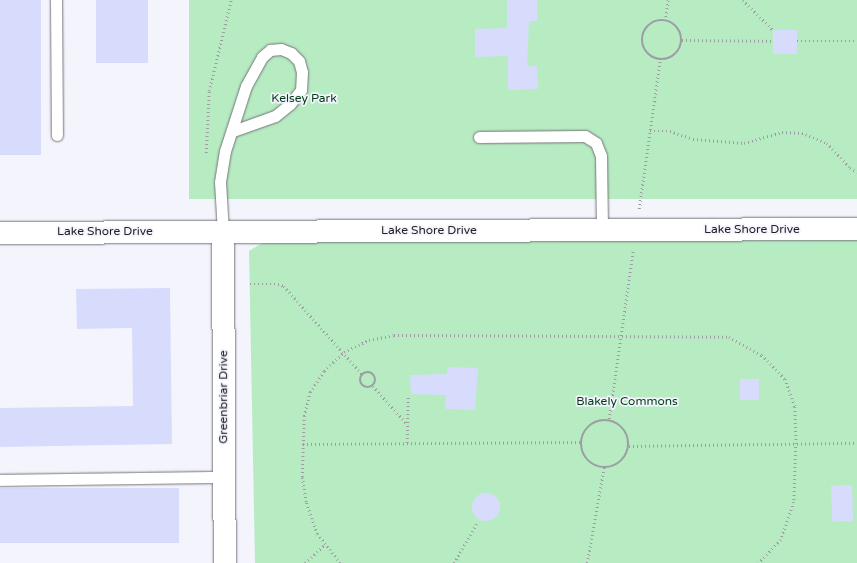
<!DOCTYPE html>
<html>
<head>
<meta charset="utf-8">
<style>
  body { margin:0 }
  #map { position:relative; width:857px; height:563px; overflow:hidden; background:#f4f5fc; font-family:"Varela Round",sans-serif }
  div>[style] { position:absolute }
  .green>* { inset:0; background:#b7ecc2; transform-origin:0 0 }
  .building>* { inset:0; background:#d7dcfc; transform-origin:0 0 }
  .round { border-radius:50% }
  .path>* { height:2.5px; margin-top:-1.25px; transform-origin:0; background:repeating-linear-gradient(90deg,#9d9ea3 0 1px,transparent 0 4px) }
  .path>.ring { margin:-1.25px; padding:0; box-sizing:content-box; background:none; border:2.5px solid #9d9ea3; border-radius:50% }
  .roads { filter:drop-shadow(0 0 1px #737479) drop-shadow(0 0 1px #737479) }
  .service>* { height:11px; margin:-5.5px; padding:0 5.5px; transform-origin:5.5px; border-radius:5.5px; background:#fff }
  .minor>* { height:22px; margin:-11px; padding:0 11px; transform-origin:11px; border-radius:11px; background:#fff }
  span { translate:-50% -50%; white-space:nowrap; text-align:center; line-height:1.15; -webkit-text-stroke:3.5px #f4f5fc; paint-order:stroke }
  .park-label { font-size:12px; color:#003b17 }
  .street-label { font-size:12px; color:#212124 }
</style>
</head>
<body>
<div id="map">
  <div class="green">
    <div style="left:189px;top:0;width:668px;height:199px"></div>
    <div style="clip-path:polygon(857px 240px,857px 563px,255px 563px,249px 251px,264px 242px)"></div>
  </div>
  <div class="building">
    <div style="left:0;top:0;width:41px;height:155px"></div>
    <div style="left:96px;top:0;width:52px;height:63px"></div>
    <div style="clip-path:polygon(507px 0,537px 0,537px 21px,529px 21px,527px 66px,537px 66px,538px 89px,508px 90px,508px 56px,475px 57px,475px 29px,507px 28px)"></div>
    <div style="left:773px;top:30px;width:24px;height:24px"></div>
    <div style="clip-path:polygon(170px 288px,172px 444px,0 447px,0 408px,133px 406px,132px 328px,77px 329px,76px 289px)"></div>
    <div style="clip-path:polygon(447px 367px,478px 368px,475px 410px,445px 409px,446px 395px,411px 394px,410px 375px,447px 374px)"></div>
    <div style="left:740px;top:379px;width:19px;height:21px"></div>
    <div style="left:852px;top:485px;width:36px;height:21px;rotate:88deg"></div>
    <div style="left:179px;top:488px;width:55px;height:179px;rotate:90deg"></div>
    <div class="round" style="left:472px;top:493px;width:28px;height:28px"></div>
  </div>
  <div class="path">
    <div style="left:743px;top:0;width:42px;rotate:45deg"></div>
    <div class="ring" style="left:642px;top:20px;width:37.5px;height:37.5px"></div>
    <div style="left:665px;top:21px;width:21px;rotate:-82deg"></div>
    <div style="left:682px;top:40px;width:91px;rotate:0.6deg"></div>
    <div style="left:797px;top:41px;width:60px"></div>
    <div style="left:650px;top:131px;width:20px"></div>
    <div style="left:670px;top:131px;width:24px;rotate:19deg"></div>
    <div style="left:693px;top:139px;width:51px;rotate:4.5deg"></div>
    <div style="left:744px;top:143px;width:40px;rotate:-16deg"></div>
    <div style="left:782px;top:132px;width:20px;rotate:3deg"></div>
    <div style="left:802px;top:133px;width:27px;rotate:22deg"></div>
    <div style="left:827px;top:143px;width:34px;rotate:47deg"></div>
    <div style="left:850px;top:168px;width:8px;rotate:30deg"></div>
    <div style="left:206px;top:153px;width:62px;rotate:-87.2deg"></div>
    <div style="left:209px;top:91px;width:94px;rotate:-76.4deg"></div>
    <div style="left:639px;top:209px;width:150px;rotate:-82deg"></div>
    <div style="left:250px;top:284px;width:28px"></div>
    <div style="left:278px;top:284px;width:6px;rotate:18deg"></div>
    <div style="left:284px;top:286px;width:119px;rotate:48.4deg"></div>
    <div class="ring" style="left:360px;top:372px;width:13.5px;height:13.5px"></div>
    <div style="left:373px;top:386px;width:52px;rotate:48.1deg"></div>
    <div style="left:609px;top:419px;width:170px;rotate:-81.9deg"></div>
    <div class="ring" style="left:581px;top:420px;width:45.5px;height:45.5px"></div>
    <div style="left:407px;top:443px;width:46px;rotate:-88.8deg"></div>
    <div style="left:303px;top:444px;width:277px;rotate:-0.4deg"></div>
    <div style="left:629px;top:446px;width:228px;rotate:-0.8deg"></div>
    <div style="left:305px;top:563px;width:26px;rotate:-43deg"></div>
    <div style="left:340px;top:563px;width:37px;rotate:-128deg"></div>
    <div style="left:317px;top:534px;width:34px;rotate:-109deg"></div>
    <div style="left:306px;top:502px;width:25px;rotate:-99deg"></div>
    <div style="left:302px;top:477px;width:61px;rotate:-88.1deg"></div>
    <div style="left:304px;top:416px;width:25px;rotate:-76deg"></div>
    <div style="left:310px;top:392px;width:25px;rotate:-56deg"></div>
    <div style="left:324px;top:371px;width:28px;rotate:-44deg"></div>
    <div style="left:344px;top:352px;width:28px;rotate:-26deg"></div>
    <div style="left:369px;top:340px;width:25px;rotate:-11deg"></div>
    <div style="left:394px;top:335px;width:335px;rotate:0.3deg"></div>
    <div style="left:729px;top:337px;width:38px;rotate:29deg"></div>
    <div style="left:762px;top:355px;width:33px;rotate:46deg"></div>
    <div style="left:785px;top:379px;width:30px;rotate:70deg"></div>
    <div style="left:795px;top:407px;width:36px;rotate:88deg"></div>
    <div style="left:796px;top:443px;width:59px;rotate:91.9deg"></div>
    <div style="left:794px;top:502px;width:40px;rotate:108.9deg"></div>
    <div style="left:781px;top:540px;width:32px;rotate:134deg"></div>
    <div style="left:454px;top:563px;width:48px;rotate:-60.3deg"></div>
    <div style="left:587px;top:563px;width:97px;rotate:-79.9deg"></div>
  </div>
  <div class="roads">
    <div class="service">
      <div style="left:56px;top:0;width:135px;rotate:89.6deg"></div>
      <div style="left:479px;top:137px;width:106px;rotate:-0.5deg"></div>
      <div style="left:585px;top:136px;width:13px;rotate:32deg"></div>
      <div style="left:596px;top:143px;width:14px;rotate:69deg"></div>
      <div style="left:601px;top:156px;width:74px;rotate:89.2deg"></div>
      <div style="left:223px;top:232px;width:50px;rotate:-93.4deg"></div>
      <div style="left:220px;top:182px;width:31px;rotate:-81deg"></div>
      <div style="left:225px;top:151px;width:68px;rotate:-72.1deg"></div>
      <div style="left:246px;top:86px;width:33px;rotate:-61deg"></div>
      <div style="left:262px;top:57px;width:11px;rotate:-41deg"></div>
      <div style="left:270px;top:50px;width:11px;rotate:-5deg"></div>
      <div style="left:281px;top:49px;width:11px;rotate:22deg"></div>
      <div style="left:291px;top:53px;width:11px;rotate:45deg"></div>
      <div style="left:299px;top:61px;width:11px;rotate:75deg"></div>
      <div style="left:302px;top:72px;width:18px;rotate:93deg"></div>
      <div style="left:301px;top:90px;width:18px;rotate:128deg"></div>
      <div style="left:290px;top:104px;width:19px;rotate:141deg"></div>
      <div style="left:275px;top:116px;width:45px;rotate:160.3deg"></div>
      <div style="left:0;top:480px;width:224px;rotate:-0.8deg"></div>
    </div>
    <div class="minor">
      <div style="left:223px;top:232px;width:331px;rotate:89.7deg"></div>
      <div style="left:0;top:233px;width:857px;rotate:-0.27deg"></div>
    </div>
  </div>
  <div class="park-label">
    <span style="left:304px;top:99px">Kelsey Park</span>
    <span style="left:627px;top:402px">Blakely Commons</span>
  </div>
  <div class="street-label">
    <span style="left:752px;top:230px">Lake Shore Drive</span>
    <span style="left:429px;top:231px">Lake Shore Drive</span>
    <span style="left:105px;top:232px">Lake Shore Drive</span>
    <span style="left:224px;top:397px;rotate:-90deg">Greenbriar Drive</span>
  </div>
</div>
</body>
</html>
